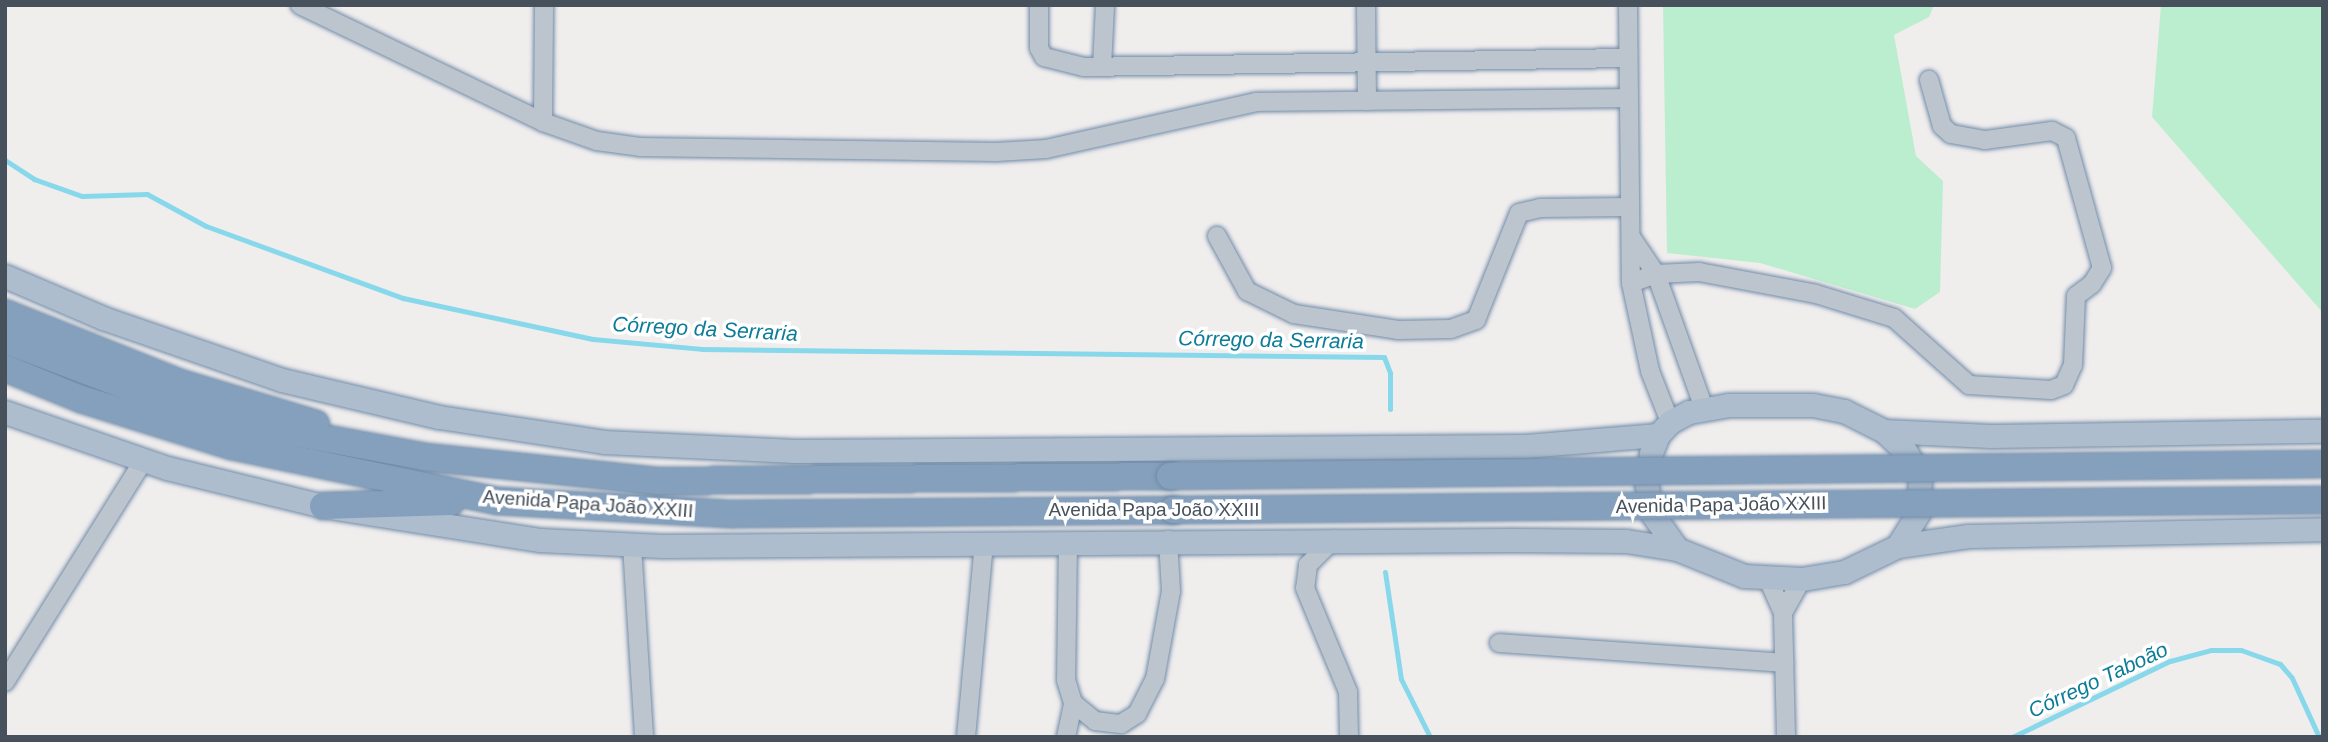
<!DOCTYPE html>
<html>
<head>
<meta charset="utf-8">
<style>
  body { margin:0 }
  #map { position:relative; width:2328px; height:742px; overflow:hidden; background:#f0eded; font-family:Helvetica,sans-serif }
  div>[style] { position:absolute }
  .green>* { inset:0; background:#bbeece }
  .stream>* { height:5px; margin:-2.5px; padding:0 2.5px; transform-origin:2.5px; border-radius:2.5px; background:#88d8eb }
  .roads { filter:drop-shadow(0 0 2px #708ba8) drop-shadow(0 0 2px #708ba8) }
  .minor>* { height:18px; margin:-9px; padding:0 9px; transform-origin:9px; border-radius:9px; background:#bcc5cd }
  .major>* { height:23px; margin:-11.5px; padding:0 11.5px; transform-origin:11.5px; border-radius:11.5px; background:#adbdcd }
  .highway>* { height:26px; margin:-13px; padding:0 13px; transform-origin:13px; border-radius:13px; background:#85a0bd }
  .bridges { filter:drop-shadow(0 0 2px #708ba8) drop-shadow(0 0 2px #708ba8) }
  .highway-bridge>* { height:26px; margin:-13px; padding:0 13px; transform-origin:13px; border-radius:13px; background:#85a0bd }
  span { translate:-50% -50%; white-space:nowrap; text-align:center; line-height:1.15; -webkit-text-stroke:7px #fff; paint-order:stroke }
  .street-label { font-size:19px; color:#46515b }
  .water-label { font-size:21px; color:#0c7c98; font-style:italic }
  .frame { position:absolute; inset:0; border:7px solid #46515b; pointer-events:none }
</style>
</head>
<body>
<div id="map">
  <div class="green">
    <div style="clip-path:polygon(1663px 5px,1934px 5px,1929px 17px,1894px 35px,1916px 156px,1943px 181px,1940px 292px,1915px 309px,1760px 263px,1667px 253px)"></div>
    <div style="clip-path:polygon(2161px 5px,2323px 5px,2323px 313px,2152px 117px)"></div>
  </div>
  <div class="stream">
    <div style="left:5px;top:160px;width:35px;rotate:33deg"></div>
    <div style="left:34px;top:179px;width:51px;rotate:19.5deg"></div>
    <div style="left:82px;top:196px;width:65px;rotate:-1.8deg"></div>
    <div style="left:147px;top:194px;width:67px;rotate:28.5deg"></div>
    <div style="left:206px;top:226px;width:210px;rotate:20.1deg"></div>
    <div style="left:403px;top:298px;width:194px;rotate:12.2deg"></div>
    <div style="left:593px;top:339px;width:109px;rotate:5.2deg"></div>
    <div style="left:702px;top:349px;width:682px;rotate:0.67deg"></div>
    <div style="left:1384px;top:357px;width:17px;rotate:69deg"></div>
    <div style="left:1390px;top:373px;width:36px;rotate:90deg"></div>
    <div style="left:1385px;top:572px;width:108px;rotate:81.5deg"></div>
    <div style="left:1401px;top:679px;width:65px;rotate:63.4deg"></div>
    <div style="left:2012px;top:737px;width:175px;rotate:-25.7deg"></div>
    <div style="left:2170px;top:661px;width:42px;rotate:-15deg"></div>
    <div style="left:2211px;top:650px;width:30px"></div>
    <div style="left:2241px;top:650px;width:41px;rotate:19.7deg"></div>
    <div style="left:2280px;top:664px;width:18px;rotate:49deg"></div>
    <div style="left:2292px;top:678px;width:65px;rotate:65.4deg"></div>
  </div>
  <div class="roads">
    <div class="minor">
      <div style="left:300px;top:5px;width:270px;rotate:25.7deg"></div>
      <div style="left:543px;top:122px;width:57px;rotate:19.4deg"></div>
      <div style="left:597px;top:141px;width:43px;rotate:7.9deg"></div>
      <div style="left:640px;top:147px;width:356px;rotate:0.8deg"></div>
      <div style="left:996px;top:152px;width:50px;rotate:-3.4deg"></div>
      <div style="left:1046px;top:149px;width:215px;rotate:-12.6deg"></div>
      <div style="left:1256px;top:102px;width:371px;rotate:-0.6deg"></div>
      <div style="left:1039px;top:5px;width:43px;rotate:90deg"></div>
      <div style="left:1039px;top:48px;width:10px;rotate:61deg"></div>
      <div style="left:1044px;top:57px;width:41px;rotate:14deg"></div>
      <div style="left:1084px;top:67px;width:544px;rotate:-0.95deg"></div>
      <div style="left:1366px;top:5px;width:96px;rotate:89.4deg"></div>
      <div style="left:1628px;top:5px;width:278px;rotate:89.4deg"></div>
      <div style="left:1631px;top:283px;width:90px;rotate:77.8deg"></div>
      <div style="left:1650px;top:371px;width:55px;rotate:68.6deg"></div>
      <div style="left:1102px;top:67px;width:62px;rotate:-87.2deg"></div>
      <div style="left:543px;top:122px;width:117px;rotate:-89.5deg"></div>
      <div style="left:1217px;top:236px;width:63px;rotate:61.4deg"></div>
      <div style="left:1247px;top:291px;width:52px;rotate:26.1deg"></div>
      <div style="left:1294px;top:314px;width:105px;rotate:8.7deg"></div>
      <div style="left:1398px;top:330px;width:53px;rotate:-1.1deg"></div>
      <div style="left:1451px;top:329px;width:27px;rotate:-20deg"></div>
      <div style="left:1476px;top:320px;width:115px;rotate:-68.1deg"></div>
      <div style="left:1519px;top:213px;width:22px;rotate:-13deg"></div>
      <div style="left:1540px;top:208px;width:89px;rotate:-0.6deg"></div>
      <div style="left:1631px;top:237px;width:45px;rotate:56deg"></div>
      <div style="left:1656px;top:274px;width:142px;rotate:70.3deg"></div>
      <div style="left:1631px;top:283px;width:27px;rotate:-20deg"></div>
      <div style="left:1656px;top:274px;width:43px;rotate:-2.7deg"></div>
      <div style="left:1699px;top:272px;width:119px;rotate:10.6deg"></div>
      <div style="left:1816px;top:294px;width:82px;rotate:17.1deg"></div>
      <div style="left:1894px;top:318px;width:101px;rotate:41.8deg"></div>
      <div style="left:1969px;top:385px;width:82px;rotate:3.5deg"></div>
      <div style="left:2051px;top:390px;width:14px;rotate:-21deg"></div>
      <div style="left:2064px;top:385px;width:22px;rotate:-66deg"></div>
      <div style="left:2073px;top:365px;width:69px;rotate:-87.5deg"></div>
      <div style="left:2076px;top:296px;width:20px;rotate:-37deg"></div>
      <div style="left:2092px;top:284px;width:19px;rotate:-58deg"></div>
      <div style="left:2102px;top:268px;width:135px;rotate:-105.5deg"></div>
      <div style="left:2066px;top:138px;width:16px;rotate:-153deg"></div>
      <div style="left:2052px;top:131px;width:68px;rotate:172.3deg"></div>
      <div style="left:1985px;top:140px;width:35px;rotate:-170deg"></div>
      <div style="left:1951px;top:134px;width:12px;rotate:-138deg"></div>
      <div style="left:1942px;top:126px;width:48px;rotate:-105.8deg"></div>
      <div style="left:1334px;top:539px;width:37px;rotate:135deg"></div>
      <div style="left:1308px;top:565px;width:23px;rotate:97deg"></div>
      <div style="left:1305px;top:588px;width:113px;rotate:67.5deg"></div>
      <div style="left:1348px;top:692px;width:45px;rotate:88.7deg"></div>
      <div style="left:1068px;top:542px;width:138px;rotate:90.8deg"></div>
      <div style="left:1066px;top:680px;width:24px;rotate:73deg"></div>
      <div style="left:1073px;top:703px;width:28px;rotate:39deg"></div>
      <div style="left:1095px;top:721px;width:26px;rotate:7deg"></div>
      <div style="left:1121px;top:724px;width:19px;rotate:-32deg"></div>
      <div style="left:1137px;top:714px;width:39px;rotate:-63deg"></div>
      <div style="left:1155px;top:679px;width:89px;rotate:-79.7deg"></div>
      <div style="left:1171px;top:591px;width:51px;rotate:-93.4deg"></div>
      <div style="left:632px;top:545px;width:192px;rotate:86.4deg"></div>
      <div style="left:1768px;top:579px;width:37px;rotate:66deg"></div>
      <div style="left:1783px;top:613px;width:124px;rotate:88.6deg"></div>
      <div style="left:1783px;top:613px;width:39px;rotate:-61deg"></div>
      <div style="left:1499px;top:643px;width:286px;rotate:4deg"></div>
      <div style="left:5px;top:682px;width:261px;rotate:-58deg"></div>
      <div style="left:966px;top:737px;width:194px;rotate:-84.7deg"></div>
      <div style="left:1066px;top:737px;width:35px;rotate:-78deg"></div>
    </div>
    <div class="major">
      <div style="left:5px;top:276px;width:107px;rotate:23.2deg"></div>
      <div style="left:103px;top:318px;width:189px;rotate:19.1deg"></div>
      <div style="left:282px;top:380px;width:161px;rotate:13.3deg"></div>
      <div style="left:439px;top:417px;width:167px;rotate:8.6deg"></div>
      <div style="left:604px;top:442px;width:191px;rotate:2.7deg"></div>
      <div style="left:795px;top:451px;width:731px;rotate:-0.39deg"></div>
      <div style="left:1526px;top:446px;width:132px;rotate:-4.8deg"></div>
      <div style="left:1729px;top:405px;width:84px"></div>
      <div style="left:1813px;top:405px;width:32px;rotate:11deg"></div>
      <div style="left:1844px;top:411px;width:45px;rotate:26.6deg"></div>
      <div style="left:1884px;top:431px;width:30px;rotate:44deg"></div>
      <div style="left:1906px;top:452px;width:28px;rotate:60deg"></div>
      <div style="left:1920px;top:476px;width:36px;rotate:92deg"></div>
      <div style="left:1919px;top:512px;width:40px;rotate:122deg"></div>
      <div style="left:1898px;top:546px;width:60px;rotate:154.3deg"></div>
      <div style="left:1844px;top:572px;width:43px;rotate:170.5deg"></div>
      <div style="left:1802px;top:579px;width:58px;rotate:-177deg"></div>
      <div style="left:1744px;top:576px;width:72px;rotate:-158.1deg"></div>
      <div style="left:1677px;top:549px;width:45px;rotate:-125.1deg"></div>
      <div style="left:1651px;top:512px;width:30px;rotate:-99deg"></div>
      <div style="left:1646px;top:482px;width:29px;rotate:-80deg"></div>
      <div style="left:1651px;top:453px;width:19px;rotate:-69deg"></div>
      <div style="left:1658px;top:435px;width:18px;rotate:-47deg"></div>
      <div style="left:1670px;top:422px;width:21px;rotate:-28deg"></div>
      <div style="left:1689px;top:412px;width:41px;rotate:-9.9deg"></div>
      <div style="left:5px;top:412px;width:171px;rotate:19.1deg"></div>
      <div style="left:167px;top:468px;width:161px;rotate:13.7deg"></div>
      <div style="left:323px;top:506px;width:220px;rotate:8.9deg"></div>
      <div style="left:540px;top:540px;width:122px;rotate:2.8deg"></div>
      <div style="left:662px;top:546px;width:851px;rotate:-0.4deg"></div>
      <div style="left:1513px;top:540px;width:113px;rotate:0.5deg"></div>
      <div style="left:1626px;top:541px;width:52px;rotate:8.9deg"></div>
      <div style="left:1884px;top:431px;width:106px;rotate:2.7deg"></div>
      <div style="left:1990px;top:436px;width:333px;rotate:-0.9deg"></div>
      <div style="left:1898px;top:546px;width:71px;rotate:-8.1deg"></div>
      <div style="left:1968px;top:536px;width:355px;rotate:-1.1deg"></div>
    </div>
    <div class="highway">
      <div style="left:5px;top:313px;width:188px;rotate:21.8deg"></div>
      <div style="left:180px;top:383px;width:142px;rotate:16.8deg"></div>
      <div style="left:5px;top:340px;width:186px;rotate:20.8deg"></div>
      <div style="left:179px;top:406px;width:54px;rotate:16.1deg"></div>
      <div style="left:231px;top:421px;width:197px;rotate:10.5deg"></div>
      <div style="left:425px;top:457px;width:235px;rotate:5.9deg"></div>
      <div style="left:659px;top:481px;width:511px;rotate:-0.56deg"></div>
      <div style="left:5px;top:368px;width:82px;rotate:22.2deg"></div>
      <div style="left:81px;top:399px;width:158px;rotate:17.3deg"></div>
      <div style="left:232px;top:446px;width:272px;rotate:11.7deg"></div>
      <div style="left:498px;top:501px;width:236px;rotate:3.2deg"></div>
      <div style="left:734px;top:514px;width:439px;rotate:-0.5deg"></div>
      <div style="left:323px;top:506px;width:128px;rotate:-1.8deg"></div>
    </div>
  </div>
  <div class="bridges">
    <div class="highway-bridge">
      <div style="left:1170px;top:476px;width:1153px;rotate:-0.6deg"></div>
      <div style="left:1173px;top:510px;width:1150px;rotate:-0.5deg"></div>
    </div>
  </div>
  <div class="street-label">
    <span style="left:588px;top:504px;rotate:4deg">Avenida Papa João XXIII</span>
    <span style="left:1721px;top:505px;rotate:-1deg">Avenida Papa João XXIII</span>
    <span style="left:1154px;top:510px">Avenida Papa João XXIII</span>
  </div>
  <div class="water-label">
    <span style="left:705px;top:329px;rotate:3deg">Córrego da Serraria</span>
    <span style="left:1271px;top:340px;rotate:1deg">Córrego da Serraria</span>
    <span style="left:2098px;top:680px;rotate:-25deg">Córrego Taboão</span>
  </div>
  <div class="frame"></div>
</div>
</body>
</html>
